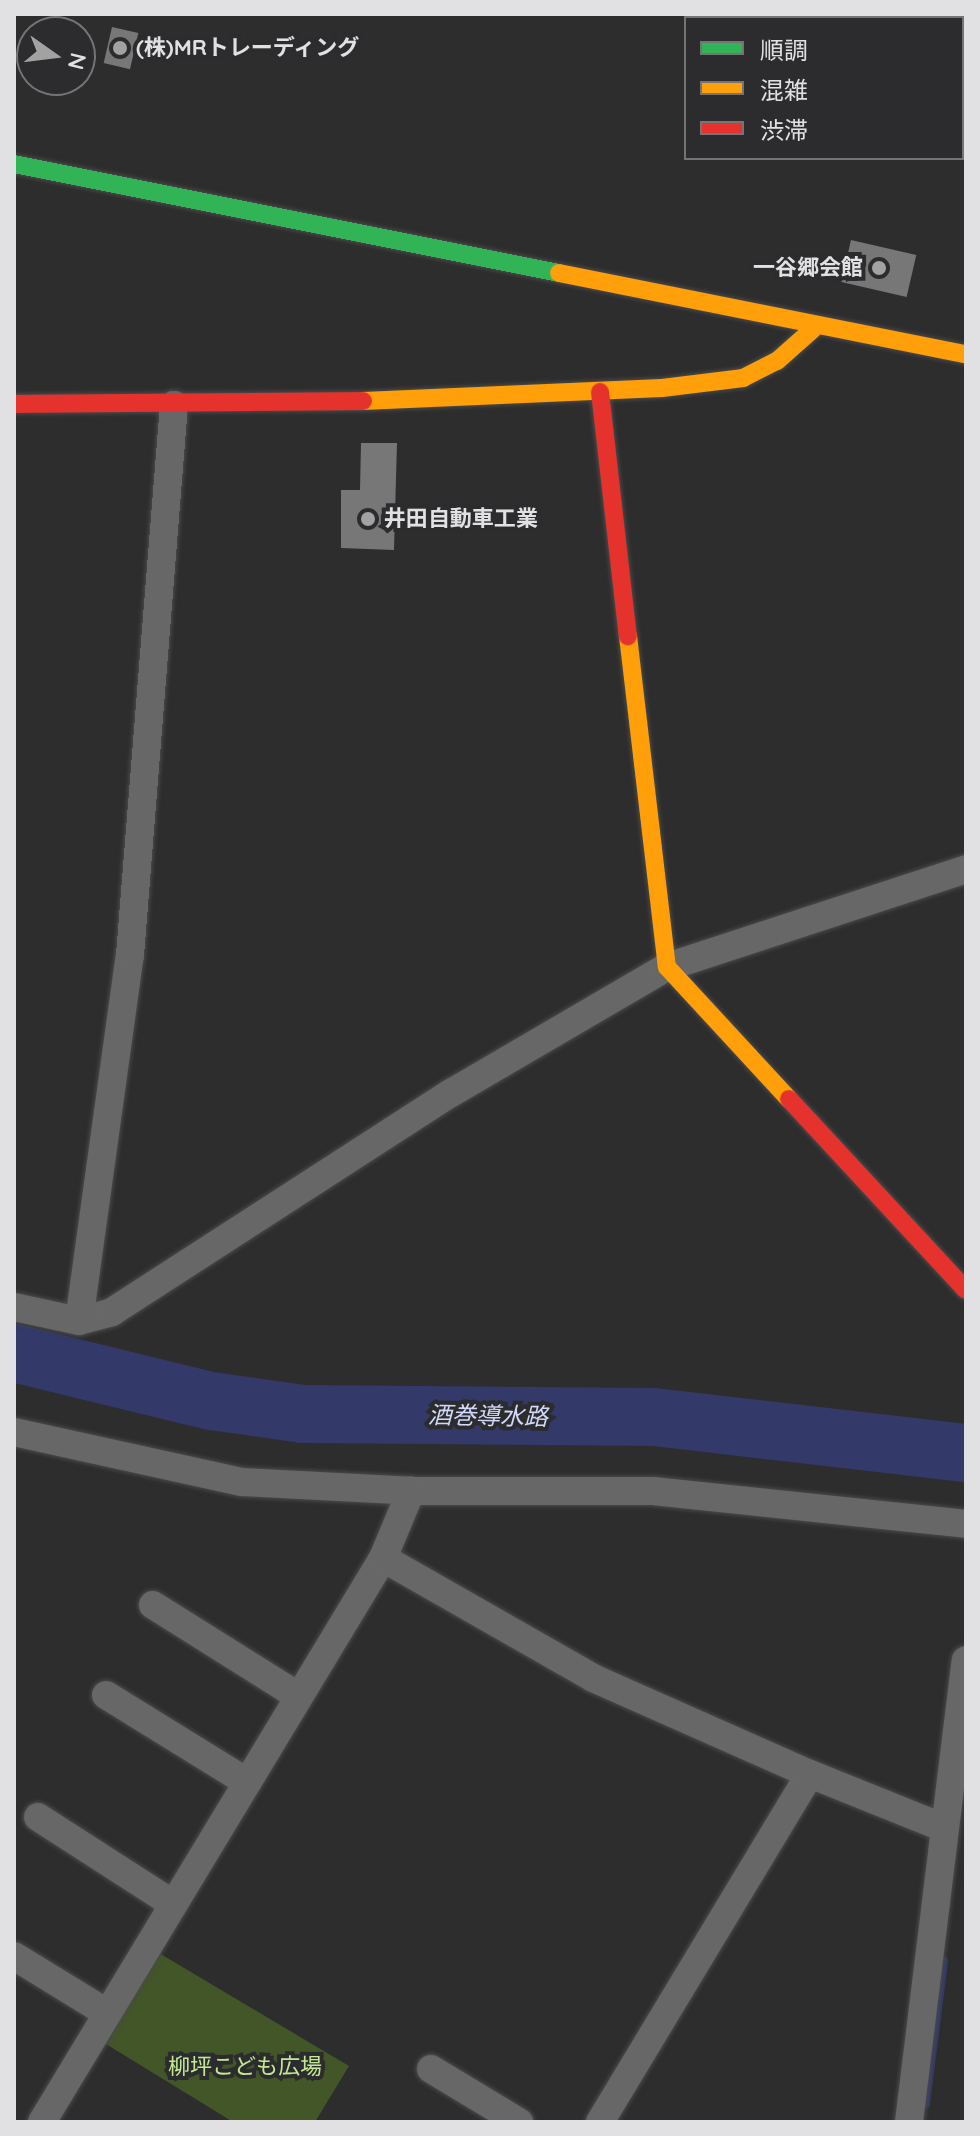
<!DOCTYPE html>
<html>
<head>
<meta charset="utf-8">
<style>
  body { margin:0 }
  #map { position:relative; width:980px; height:2136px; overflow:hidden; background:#2d2d2d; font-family:Quicksand,"Noto Sans JP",sans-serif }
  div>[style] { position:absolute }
  .green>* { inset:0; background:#435628 }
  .stream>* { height:10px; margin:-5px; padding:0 5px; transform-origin:5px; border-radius:5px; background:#333968 }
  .river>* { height:58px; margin:-29px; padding:0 29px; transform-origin:29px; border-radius:29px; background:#333968 }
  .building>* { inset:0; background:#777; transform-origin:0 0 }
  .roads { filter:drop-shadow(0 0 2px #4a4a4b) drop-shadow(0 0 2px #4a4a4b) }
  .street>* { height:28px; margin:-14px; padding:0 14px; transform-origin:14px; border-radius:14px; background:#676768 }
  .fast>* { height:18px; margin:-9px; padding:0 9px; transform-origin:9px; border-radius:9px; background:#30b455 }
  .slow>* { height:18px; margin:-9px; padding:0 9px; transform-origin:9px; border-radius:9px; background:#ff9f0a }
  .jam>* { height:18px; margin:-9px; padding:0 9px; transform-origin:9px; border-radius:9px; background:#e5322d }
  .dots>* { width:22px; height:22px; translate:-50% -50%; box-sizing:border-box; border:4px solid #2c2c2e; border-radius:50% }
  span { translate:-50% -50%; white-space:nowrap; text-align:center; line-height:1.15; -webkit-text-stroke:8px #2c2c2e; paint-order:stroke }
  .poi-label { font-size:22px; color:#e1e1e3; font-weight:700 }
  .left { translate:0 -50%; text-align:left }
  .right { translate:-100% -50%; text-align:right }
  .park-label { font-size:22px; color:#c3e992 }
  .water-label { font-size:24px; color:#d1d8fa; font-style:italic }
  .frame { position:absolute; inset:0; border:16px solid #e1e1e3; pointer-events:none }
  .legend { position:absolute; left:684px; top:16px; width:280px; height:144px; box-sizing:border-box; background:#2c2c2e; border:2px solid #747476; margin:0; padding:10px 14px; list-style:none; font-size:24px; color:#e1e1e3 }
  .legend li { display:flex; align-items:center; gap:16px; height:40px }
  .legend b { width:40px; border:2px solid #747476 }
  .north { position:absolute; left:16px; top:16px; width:80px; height:80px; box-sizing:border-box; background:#2c2c2e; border:2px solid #747476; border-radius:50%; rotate:104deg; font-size:22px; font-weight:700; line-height:32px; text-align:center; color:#e1e1e3 }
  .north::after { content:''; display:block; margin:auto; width:28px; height:36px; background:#a2a2a3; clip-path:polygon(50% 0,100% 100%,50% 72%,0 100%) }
</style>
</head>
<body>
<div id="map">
  <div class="green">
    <div style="clip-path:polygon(159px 1953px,349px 2066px,315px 2122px,233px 2122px,106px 2044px)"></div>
  </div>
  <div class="stream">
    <div style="left:925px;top:2104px;width:144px;rotate:-82.8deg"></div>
  </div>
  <div class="river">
    <div style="left:14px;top:1353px;width:203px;rotate:13.7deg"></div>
    <div style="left:211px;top:1401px;width:93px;rotate:8deg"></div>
    <div style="left:303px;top:1414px;width:351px;rotate:0.5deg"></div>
    <div style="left:654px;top:1417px;width:314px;rotate:6.6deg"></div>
  </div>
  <div class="building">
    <div style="left:112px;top:27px;width:27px;height:37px;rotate:13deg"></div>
    <div style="left:851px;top:240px;width:67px;height:43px;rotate:13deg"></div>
    <div style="clip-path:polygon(361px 443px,397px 443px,394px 550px,341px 548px,341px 490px,360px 490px)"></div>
  </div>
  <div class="roads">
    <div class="street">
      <div style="left:14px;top:1307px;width:66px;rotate:12.2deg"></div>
      <div style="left:79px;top:1321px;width:370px;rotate:-82.1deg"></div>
      <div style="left:130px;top:955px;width:552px;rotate:-85.43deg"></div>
      <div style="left:79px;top:1321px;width:34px;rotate:-15deg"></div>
      <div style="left:112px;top:1312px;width:404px;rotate:-32.9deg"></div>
      <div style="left:451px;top:1093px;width:250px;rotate:-30.3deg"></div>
      <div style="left:667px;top:967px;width:315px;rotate:-18.1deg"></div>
      <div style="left:14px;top:1432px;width:233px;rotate:12.4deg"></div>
      <div style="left:242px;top:1482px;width:169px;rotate:3deg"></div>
      <div style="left:411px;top:1491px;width:242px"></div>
      <div style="left:653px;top:1491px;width:315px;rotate:6deg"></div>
      <div style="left:383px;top:1558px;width:242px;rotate:29.7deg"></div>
      <div style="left:593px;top:1678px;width:237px;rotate:23.9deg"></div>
      <div style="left:153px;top:1605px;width:171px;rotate:32.1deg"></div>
      <div style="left:106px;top:1695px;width:166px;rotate:31.7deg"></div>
      <div style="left:38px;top:1817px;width:161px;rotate:32.8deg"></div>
      <div style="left:14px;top:1956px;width:109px;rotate:31.5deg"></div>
      <div style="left:431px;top:2069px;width:103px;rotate:31.1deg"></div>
      <div style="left:42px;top:2122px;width:659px;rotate:-58.84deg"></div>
      <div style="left:383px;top:1558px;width:73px;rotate:-67.3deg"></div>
      <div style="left:600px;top:2122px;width:406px;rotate:-58.9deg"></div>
      <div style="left:810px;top:1774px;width:142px;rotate:21.9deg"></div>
      <div style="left:909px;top:2122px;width:465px;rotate:-83deg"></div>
    </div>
    <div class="fast">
      <div style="left:14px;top:164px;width:556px;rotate:11.31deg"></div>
    </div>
    <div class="slow">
      <div style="left:559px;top:273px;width:415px;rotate:11.3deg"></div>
      <div style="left:363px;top:401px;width:299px;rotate:-2.5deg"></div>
      <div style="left:662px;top:388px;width:82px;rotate:-7deg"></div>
      <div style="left:743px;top:378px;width:38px;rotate:-27deg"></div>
      <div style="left:777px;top:361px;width:48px;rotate:-41.6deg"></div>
      <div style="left:628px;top:636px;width:333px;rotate:83.3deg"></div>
      <div style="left:667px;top:967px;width:180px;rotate:47.3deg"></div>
    </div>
    <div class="jam">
      <div style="left:600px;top:392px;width:246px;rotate:83.5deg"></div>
      <div style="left:14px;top:404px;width:349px;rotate:-0.5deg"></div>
      <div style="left:789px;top:1099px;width:260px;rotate:47.2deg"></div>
    </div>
  </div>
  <div class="dots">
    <div style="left:120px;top:48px;background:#a2a2a3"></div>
    <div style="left:879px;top:268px;background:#a2a2a3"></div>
    <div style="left:368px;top:519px;background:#a2a2a3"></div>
  </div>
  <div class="poi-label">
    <span class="left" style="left:136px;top:48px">(株)MRトレーディング</span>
    <span class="right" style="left:863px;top:268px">一谷郷会館</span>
    <span class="left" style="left:384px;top:519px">井田自動車工業</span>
  </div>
  <div class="park-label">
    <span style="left:245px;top:2067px">柳坪こども広場</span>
  </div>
  <div class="water-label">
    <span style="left:488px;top:1416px;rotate:1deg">酒巻導水路</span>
  </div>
  <div class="frame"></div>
  <ul class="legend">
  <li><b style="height:10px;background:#30b455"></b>順調</li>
  <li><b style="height:10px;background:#ff9f0a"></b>混雑</li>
  <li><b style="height:10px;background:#e5322d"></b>渋滞</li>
  </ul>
  <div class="north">N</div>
</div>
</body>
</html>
